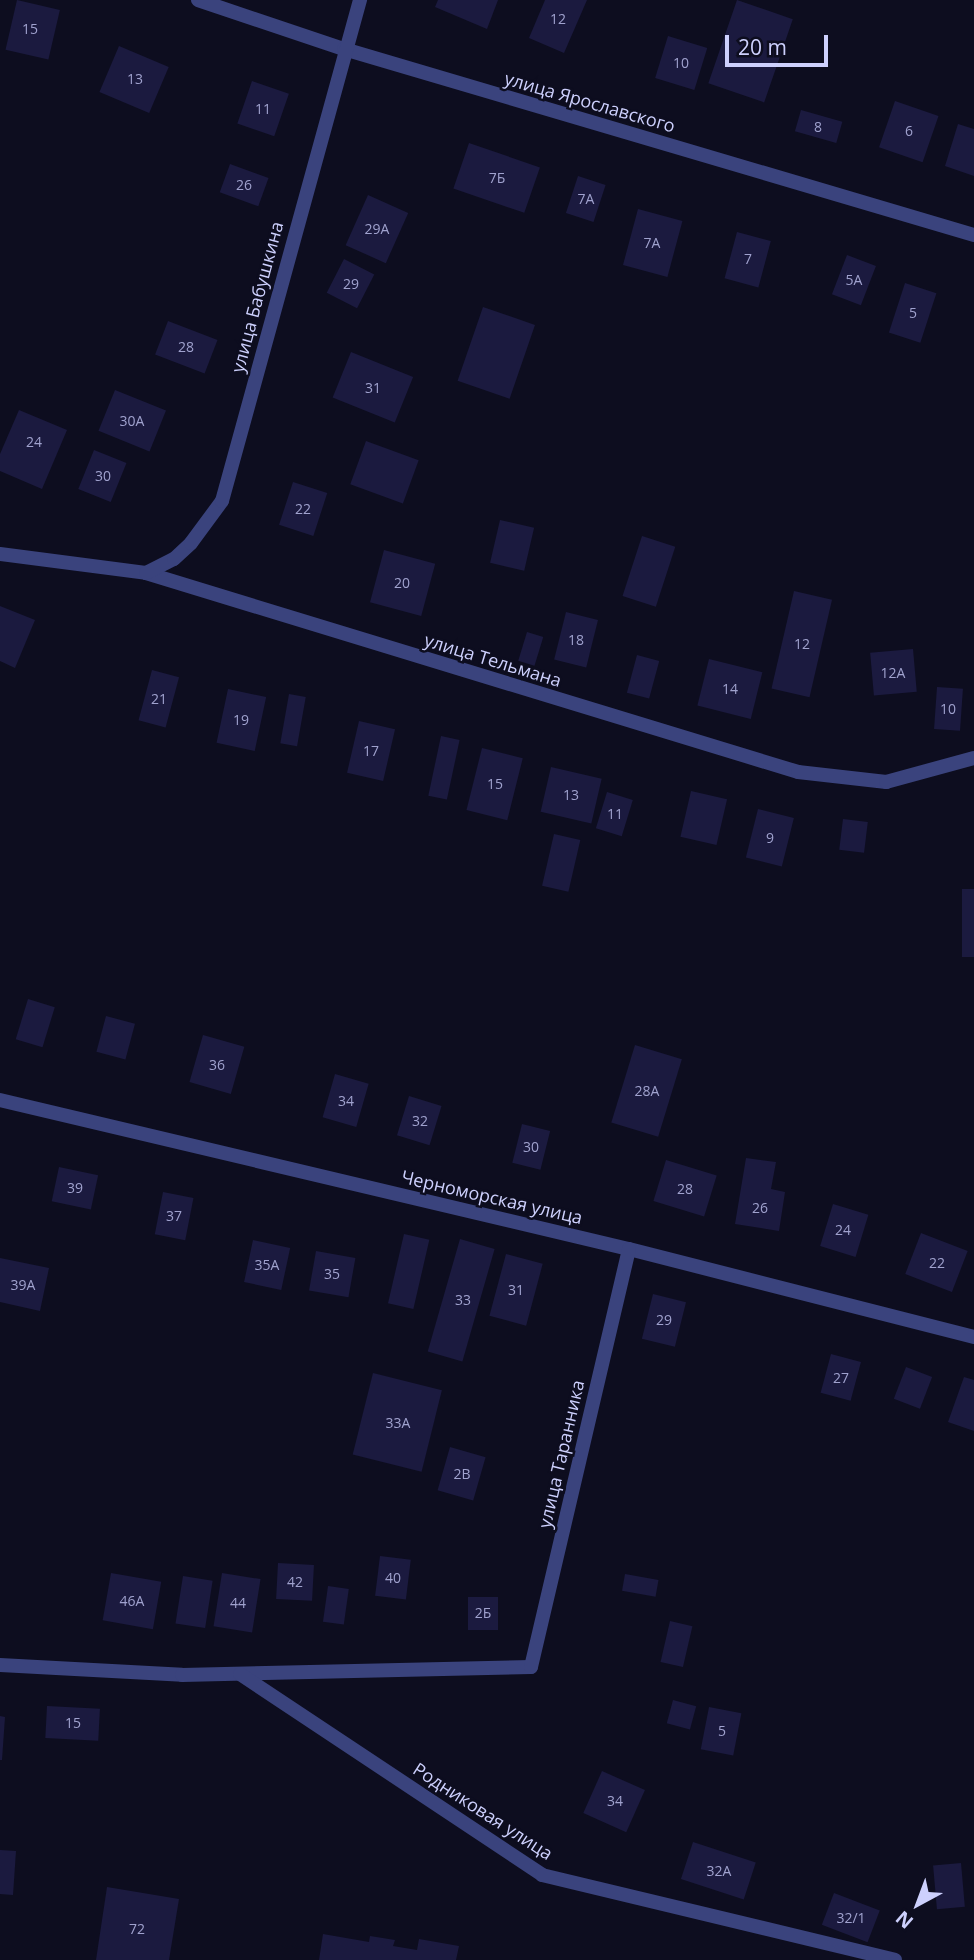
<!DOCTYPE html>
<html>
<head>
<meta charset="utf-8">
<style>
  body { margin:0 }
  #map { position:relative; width:974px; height:1960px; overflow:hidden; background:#0d0d1f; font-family:"Open Sans",sans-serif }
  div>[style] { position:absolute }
  .building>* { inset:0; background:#1b1a3f; transform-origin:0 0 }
  .street>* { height:14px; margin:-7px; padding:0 7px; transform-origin:7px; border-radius:7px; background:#3a437d }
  span { translate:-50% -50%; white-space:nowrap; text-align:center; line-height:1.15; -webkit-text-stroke:5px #0d0d1f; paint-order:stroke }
  .number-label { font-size:14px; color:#a0a2ce }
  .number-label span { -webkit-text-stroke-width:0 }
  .street-label { font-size:18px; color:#cdd0fd }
  .north { position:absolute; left:883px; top:1869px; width:70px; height:70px; -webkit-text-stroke:5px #0d0d1f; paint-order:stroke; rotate:221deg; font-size:19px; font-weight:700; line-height:28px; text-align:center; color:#cdd0fd }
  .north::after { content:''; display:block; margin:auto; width:24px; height:32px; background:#cdd0fd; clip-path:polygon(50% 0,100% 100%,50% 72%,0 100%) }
  .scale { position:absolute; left:725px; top:35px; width:103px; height:32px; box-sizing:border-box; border:4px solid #cdd0fd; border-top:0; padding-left:9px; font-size:21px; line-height:24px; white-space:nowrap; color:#cdd0fd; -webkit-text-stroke:5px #0d0d1f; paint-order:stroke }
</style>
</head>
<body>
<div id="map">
  <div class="building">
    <div style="left:17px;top:0;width:44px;height:51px;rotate:13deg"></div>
    <div style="clip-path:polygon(438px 0,498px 0,487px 29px,435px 7px)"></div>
    <div style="clip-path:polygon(545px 0,587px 0,564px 53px,529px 38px)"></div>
    <div style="left:737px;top:0;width:59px;height:88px;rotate:19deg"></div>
    <div style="left:668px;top:36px;width:41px;height:44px;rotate:17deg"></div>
    <div style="left:119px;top:46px;width:54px;height:50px;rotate:23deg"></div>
    <div style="left:252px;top:81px;width:39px;height:45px;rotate:19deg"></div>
    <div style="left:895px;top:101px;width:46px;height:49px;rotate:19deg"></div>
    <div style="left:801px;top:110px;width:43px;height:22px;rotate:16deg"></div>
    <div style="clip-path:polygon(958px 124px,974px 129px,974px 176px,945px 166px)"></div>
    <div style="left:469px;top:143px;width:75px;height:48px;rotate:19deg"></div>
    <div style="left:230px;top:164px;width:41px;height:30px;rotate:20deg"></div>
    <div style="left:578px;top:176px;width:29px;height:39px;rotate:18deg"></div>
    <div style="left:368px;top:195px;width:44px;height:55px;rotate:24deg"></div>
    <div style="left:638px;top:209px;width:46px;height:58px;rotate:15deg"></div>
    <div style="left:737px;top:232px;width:35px;height:48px;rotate:15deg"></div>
    <div style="left:847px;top:255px;width:31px;height:42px;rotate:21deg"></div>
    <div style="left:344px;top:259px;width:34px;height:38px;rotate:27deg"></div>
    <div style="left:905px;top:283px;width:33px;height:52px;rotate:18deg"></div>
    <div style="left:483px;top:307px;width:55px;height:78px;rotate:19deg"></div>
    <div style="left:168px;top:321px;width:53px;height:36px;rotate:21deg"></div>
    <div style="left:351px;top:352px;width:67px;height:49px;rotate:22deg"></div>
    <div style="left:115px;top:390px;width:55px;height:44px;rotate:22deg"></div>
    <div style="clip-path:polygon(19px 410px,67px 430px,42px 489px,0 471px,0 454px)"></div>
    <div style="left:366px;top:441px;width:56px;height:46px;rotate:20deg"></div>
    <div style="left:94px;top:450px;width:35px;height:42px;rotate:22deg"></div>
    <div style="left:293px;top:482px;width:36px;height:45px;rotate:18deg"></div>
    <div style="left:500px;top:520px;width:35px;height:44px;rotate:13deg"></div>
    <div style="left:642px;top:536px;width:35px;height:63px;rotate:18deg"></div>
    <div style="left:384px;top:550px;width:53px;height:54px;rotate:15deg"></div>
    <div style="left:794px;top:591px;width:39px;height:100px;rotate:13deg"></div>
    <div style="clip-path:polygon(0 606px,35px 620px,15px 668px,0 661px)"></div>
    <div style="left:566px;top:612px;width:33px;height:49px;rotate:14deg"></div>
    <div style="left:527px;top:632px;width:17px;height:30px;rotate:17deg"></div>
    <div style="left:913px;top:649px;width:43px;height:43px;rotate:85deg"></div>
    <div style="left:637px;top:655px;width:23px;height:39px;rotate:15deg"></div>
    <div style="left:709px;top:659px;width:55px;height:48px;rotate:14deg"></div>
    <div style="left:152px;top:670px;width:28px;height:52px;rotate:15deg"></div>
    <div style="left:937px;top:687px;width:26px;height:42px;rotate:4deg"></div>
    <div style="left:228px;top:689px;width:39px;height:55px;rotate:12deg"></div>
    <div style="left:289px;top:694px;width:17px;height:50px;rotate:10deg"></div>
    <div style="left:359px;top:721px;width:37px;height:53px;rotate:13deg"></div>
    <div style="left:441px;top:736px;width:19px;height:61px;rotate:12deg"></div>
    <div style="left:482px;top:748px;width:42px;height:64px;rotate:14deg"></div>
    <div style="left:551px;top:767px;width:52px;height:46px;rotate:13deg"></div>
    <div style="left:691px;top:791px;width:37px;height:47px;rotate:13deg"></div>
    <div style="left:607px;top:792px;width:27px;height:38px;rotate:17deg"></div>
    <div style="left:758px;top:809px;width:37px;height:50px;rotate:14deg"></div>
    <div style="left:843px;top:819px;width:25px;height:31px;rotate:7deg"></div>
    <div style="left:554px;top:834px;width:27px;height:53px;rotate:13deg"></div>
    <div style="left:962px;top:889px;width:12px;height:68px"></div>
    <div style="left:28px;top:999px;width:28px;height:42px;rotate:17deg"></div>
    <div style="left:106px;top:1016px;width:30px;height:37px;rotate:15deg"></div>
    <div style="left:203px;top:1035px;width:43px;height:49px;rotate:16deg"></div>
    <div style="left:635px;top:1045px;width:49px;height:81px;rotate:17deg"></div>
    <div style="left:335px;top:1074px;width:35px;height:45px;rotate:16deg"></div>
    <div style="left:409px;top:1096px;width:34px;height:41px;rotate:17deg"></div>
    <div style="left:522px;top:1124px;width:29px;height:40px;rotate:14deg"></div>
    <div style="clip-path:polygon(746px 1158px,776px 1162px,771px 1189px,785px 1192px,779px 1231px,735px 1224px)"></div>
    <div style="left:666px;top:1160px;width:53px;height:43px;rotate:17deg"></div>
    <div style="left:59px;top:1167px;width:40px;height:35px;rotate:12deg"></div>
    <div style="left:163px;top:1192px;width:31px;height:43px;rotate:11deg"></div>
    <div style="left:833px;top:1204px;width:37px;height:44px;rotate:17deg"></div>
    <div style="left:921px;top:1233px;width:50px;height:44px;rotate:21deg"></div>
    <div style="left:404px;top:1234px;width:26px;height:71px;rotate:13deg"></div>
    <div style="left:460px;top:1239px;width:36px;height:117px;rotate:16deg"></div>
    <div style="left:253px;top:1240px;width:38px;height:43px;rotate:12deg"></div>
    <div style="left:316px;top:1251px;width:40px;height:40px;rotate:10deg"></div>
    <div style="left:506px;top:1254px;width:38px;height:64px;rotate:15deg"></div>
    <div style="clip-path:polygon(0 1258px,49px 1268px,40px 1311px,0 1302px)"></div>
    <div style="left:653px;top:1294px;width:34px;height:46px;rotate:14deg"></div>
    <div style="left:831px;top:1354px;width:31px;height:40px;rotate:15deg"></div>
    <div style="left:906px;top:1367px;width:28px;height:34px;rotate:21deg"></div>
    <div style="left:373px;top:1373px;width:71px;height:84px;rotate:14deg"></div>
    <div style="clip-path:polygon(964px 1377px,974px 1380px,974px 1431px,948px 1422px)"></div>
    <div style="left:450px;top:1447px;width:37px;height:45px;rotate:16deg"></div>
    <div style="left:380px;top:1556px;width:31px;height:40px;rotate:7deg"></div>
    <div style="left:278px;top:1563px;width:36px;height:36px;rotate:3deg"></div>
    <div style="left:111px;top:1573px;width:51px;height:48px;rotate:10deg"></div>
    <div style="left:222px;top:1573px;width:39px;height:54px;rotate:9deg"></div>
    <div style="left:625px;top:1574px;width:34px;height:17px;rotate:10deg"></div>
    <div style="left:183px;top:1576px;width:30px;height:48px;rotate:9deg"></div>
    <div style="left:328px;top:1586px;width:21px;height:36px;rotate:8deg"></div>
    <div style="left:468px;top:1597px;width:30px;height:33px"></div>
    <div style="left:670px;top:1621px;width:23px;height:42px;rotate:13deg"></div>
    <div style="left:673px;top:1700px;width:24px;height:24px;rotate:15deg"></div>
    <div style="left:47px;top:1706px;width:53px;height:32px;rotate:3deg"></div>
    <div style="left:709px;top:1707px;width:33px;height:43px;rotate:11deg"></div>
    <div style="clip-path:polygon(0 1716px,5px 1717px,2px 1760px,0 1760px)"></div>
    <div style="left:602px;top:1771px;width:47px;height:46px;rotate:24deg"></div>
    <div style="left:693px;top:1842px;width:66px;height:39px;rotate:18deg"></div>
    <div style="clip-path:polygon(0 1850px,16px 1851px,13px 1895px,0 1894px)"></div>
    <div style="left:961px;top:1863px;width:44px;height:28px;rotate:85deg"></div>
    <div style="clip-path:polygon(107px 1887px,179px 1899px,169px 1960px,96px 1960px)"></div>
    <div style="left:834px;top:1893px;width:49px;height:34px;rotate:21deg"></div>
    <div style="clip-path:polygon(323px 1934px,369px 1942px,370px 1936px,395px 1940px,393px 1946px,417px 1950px,419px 1939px,459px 1946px,456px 1960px,319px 1960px)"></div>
  </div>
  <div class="street">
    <div style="left:198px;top:0;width:154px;rotate:18.6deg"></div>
    <div style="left:344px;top:49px;width:657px;rotate:16.45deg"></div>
    <div style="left:0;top:554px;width:147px;rotate:7.4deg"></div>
    <div style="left:146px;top:573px;width:682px;rotate:16.97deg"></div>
    <div style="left:798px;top:772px;width:89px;rotate:6.5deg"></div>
    <div style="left:886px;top:782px;width:91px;rotate:-15.3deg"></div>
    <div style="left:146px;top:573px;width:31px;rotate:-27deg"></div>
    <div style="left:174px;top:559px;width:23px;rotate:-43deg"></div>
    <div style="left:191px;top:543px;width:52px;rotate:-53.6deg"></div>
    <div style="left:222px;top:501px;width:520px;rotate:-74.6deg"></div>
    <div style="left:0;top:1100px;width:646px;rotate:13.33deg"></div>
    <div style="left:629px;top:1249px;width:356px;rotate:14.3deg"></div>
    <div style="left:0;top:1665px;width:182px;rotate:3.1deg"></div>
    <div style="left:182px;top:1675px;width:349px;rotate:-1.3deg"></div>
    <div style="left:531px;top:1667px;width:429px;rotate:-76.8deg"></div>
    <div style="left:240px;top:1674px;width:363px;rotate:33.6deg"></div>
    <div style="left:542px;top:1875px;width:363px;rotate:13.5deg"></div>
  </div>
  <div class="number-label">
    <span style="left:558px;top:19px">12</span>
    <span style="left:30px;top:29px">15</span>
    <span style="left:681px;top:63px">10</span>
    <span style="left:135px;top:79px">13</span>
    <span style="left:263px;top:109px">11</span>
    <span style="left:818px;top:127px">8</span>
    <span style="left:909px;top:131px">6</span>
    <span style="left:497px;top:178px">7Б</span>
    <span style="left:244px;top:185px">26</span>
    <span style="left:586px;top:199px">7А</span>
    <span style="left:377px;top:229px">29А</span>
    <span style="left:652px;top:243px">7А</span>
    <span style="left:748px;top:259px">7</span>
    <span style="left:854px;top:280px">5А</span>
    <span style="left:351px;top:284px">29</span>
    <span style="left:913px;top:313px">5</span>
    <span style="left:186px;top:347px">28</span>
    <span style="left:373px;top:388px">31</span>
    <span style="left:132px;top:421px">30А</span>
    <span style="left:34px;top:442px">24</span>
    <span style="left:103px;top:476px">30</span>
    <span style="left:303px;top:509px">22</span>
    <span style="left:402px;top:583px">20</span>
    <span style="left:576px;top:640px">18</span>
    <span style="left:802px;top:644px">12</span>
    <span style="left:893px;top:673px">12А</span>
    <span style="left:730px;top:689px">14</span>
    <span style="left:159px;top:699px">21</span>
    <span style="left:948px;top:709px">10</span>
    <span style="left:241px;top:720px">19</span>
    <span style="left:371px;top:751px">17</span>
    <span style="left:495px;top:784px">15</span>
    <span style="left:571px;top:795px">13</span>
    <span style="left:615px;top:814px">11</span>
    <span style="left:770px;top:838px">9</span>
    <span style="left:217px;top:1065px">36</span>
    <span style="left:647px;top:1091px">28А</span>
    <span style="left:346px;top:1101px">34</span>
    <span style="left:420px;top:1121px">32</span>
    <span style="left:531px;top:1147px">30</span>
    <span style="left:75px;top:1188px">39</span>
    <span style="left:685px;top:1189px">28</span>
    <span style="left:760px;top:1208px">26</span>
    <span style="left:174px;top:1216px">37</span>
    <span style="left:843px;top:1230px">24</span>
    <span style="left:937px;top:1263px">22</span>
    <span style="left:267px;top:1265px">35А</span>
    <span style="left:332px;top:1274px">35</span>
    <span style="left:23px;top:1285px">39А</span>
    <span style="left:516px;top:1290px">31</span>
    <span style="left:463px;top:1300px">33</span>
    <span style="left:664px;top:1320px">29</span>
    <span style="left:841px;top:1378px">27</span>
    <span style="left:398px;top:1423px">33А</span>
    <span style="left:462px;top:1474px">2В</span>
    <span style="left:393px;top:1578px">40</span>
    <span style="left:295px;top:1582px">42</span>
    <span style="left:132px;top:1601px">46А</span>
    <span style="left:238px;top:1603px">44</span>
    <span style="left:483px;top:1613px">2Б</span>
    <span style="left:73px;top:1723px">15</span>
    <span style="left:722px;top:1731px">5</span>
    <span style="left:615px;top:1801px">34</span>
    <span style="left:719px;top:1871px">32А</span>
    <span style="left:851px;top:1918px">32/1</span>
    <span style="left:137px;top:1929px">72</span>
  </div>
  <div class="street-label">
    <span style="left:590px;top:102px;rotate:16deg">улица Ярославского</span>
    <span style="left:257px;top:297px;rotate:-75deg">улица Бабушкина</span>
    <span style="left:493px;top:660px;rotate:17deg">улица Тельмана</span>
    <span style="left:492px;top:1197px;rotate:13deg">Черноморская улица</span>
    <span style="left:561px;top:1454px;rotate:-77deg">улица Таранника</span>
    <span style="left:483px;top:1811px;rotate:33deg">Родниковая улица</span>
  </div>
  <div class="north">N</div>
  <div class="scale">20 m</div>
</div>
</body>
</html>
